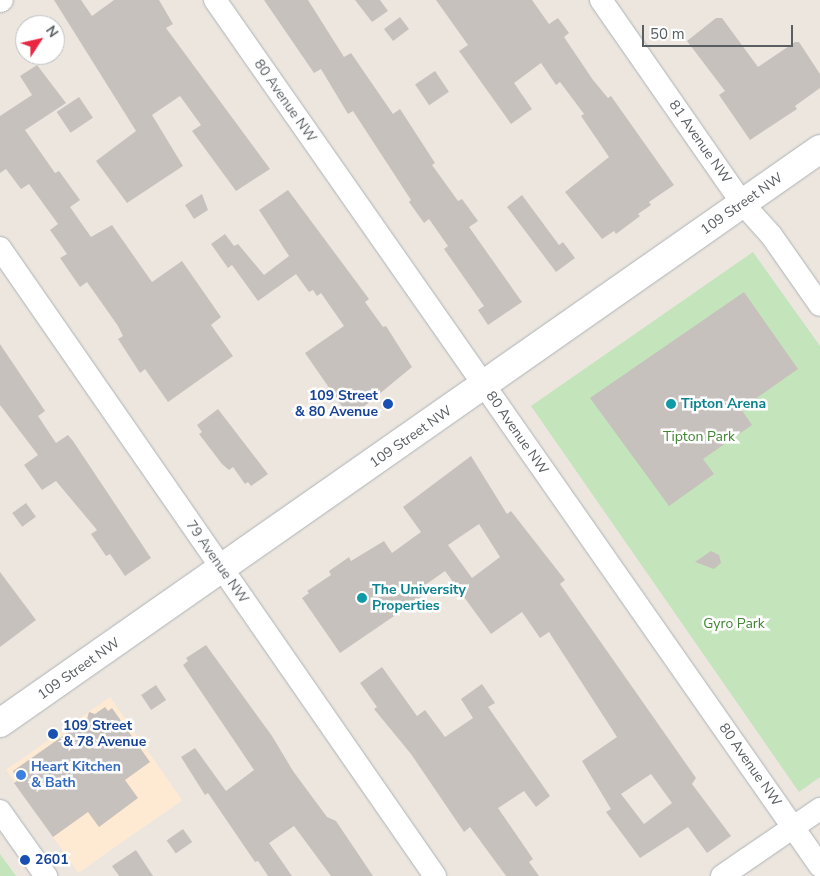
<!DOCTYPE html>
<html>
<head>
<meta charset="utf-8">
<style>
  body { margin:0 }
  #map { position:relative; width:820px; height:876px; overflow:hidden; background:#ece6df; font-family:"Nunito Sans",sans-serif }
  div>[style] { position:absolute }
  .commercial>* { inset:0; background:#feead3; transform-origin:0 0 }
  .green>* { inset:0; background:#c4e4bb }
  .building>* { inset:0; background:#c7c1bd; transform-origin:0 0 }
  .roads { filter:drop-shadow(0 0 1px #aeb3b6) drop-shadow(0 0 1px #aeb3b6) }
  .street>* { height:22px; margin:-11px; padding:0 11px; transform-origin:11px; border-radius:11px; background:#fff }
  .secondary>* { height:28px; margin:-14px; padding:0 14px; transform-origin:14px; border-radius:14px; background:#fff }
  .dots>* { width:14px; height:14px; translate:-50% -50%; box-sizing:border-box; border:2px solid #fff; border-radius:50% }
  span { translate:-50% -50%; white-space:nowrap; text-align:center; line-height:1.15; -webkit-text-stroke:5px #fff; paint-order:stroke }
  .street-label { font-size:14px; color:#585e61 }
  .transit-label { font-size:14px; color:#164399; font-weight:700 }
  .right { translate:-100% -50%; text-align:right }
  .left { translate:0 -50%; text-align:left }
  .culture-label { font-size:14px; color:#0d838f; font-weight:700 }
  .park-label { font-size:14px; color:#428534 }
  .shop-label { font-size:14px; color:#366cbe; font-weight:700 }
  .north { position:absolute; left:15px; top:15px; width:50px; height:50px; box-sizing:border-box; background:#fff; border:1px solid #bcbfc0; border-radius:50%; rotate:55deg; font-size:14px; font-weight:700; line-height:20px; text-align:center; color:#585e61 }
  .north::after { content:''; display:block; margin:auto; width:18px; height:22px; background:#ea2743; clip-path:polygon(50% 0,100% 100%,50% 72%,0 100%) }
  .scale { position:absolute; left:642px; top:25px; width:151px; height:22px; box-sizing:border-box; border:2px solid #585e61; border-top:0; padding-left:6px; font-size:15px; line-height:18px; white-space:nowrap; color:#585e61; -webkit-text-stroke:4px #fff; paint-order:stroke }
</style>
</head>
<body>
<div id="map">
  <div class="commercial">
    <div style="left:110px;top:697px;width:126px;height:127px;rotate:55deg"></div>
  </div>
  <div class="green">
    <div style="clip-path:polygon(753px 252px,820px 346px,820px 777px,799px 792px,531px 406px)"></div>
    <div style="clip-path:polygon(0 854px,16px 876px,0 876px)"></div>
  </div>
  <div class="building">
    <div style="clip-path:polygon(54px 0,81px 0,92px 16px,114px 0,159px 0,173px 24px,166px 28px,270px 169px,236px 191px,192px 131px,201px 125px,180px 96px,152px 115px,183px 166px,127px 203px,96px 161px,136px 131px)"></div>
    <div style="clip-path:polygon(264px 0,308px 0,344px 57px,351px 53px,393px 114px,400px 109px,435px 163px,432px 165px,458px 201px,462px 199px,478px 221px,469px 227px,522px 302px,488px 325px,478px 310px,484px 306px,444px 249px,448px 246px,429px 219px,424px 223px,409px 202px,411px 200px,353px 111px,348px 114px,321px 69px,314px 73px)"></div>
    <div style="clip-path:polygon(355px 0,380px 0,388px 11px,372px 22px)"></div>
    <div style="clip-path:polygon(436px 0,532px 0,549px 24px,558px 18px,569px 33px,564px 37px,593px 80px,608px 98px,611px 96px,674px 185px,649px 202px,651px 205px,638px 214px,640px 216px,616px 234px,614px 231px,602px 239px,565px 192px,609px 157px,581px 116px,584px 114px,560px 82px,556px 85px,541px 63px,514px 83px,532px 109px,511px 124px,459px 51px,468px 45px)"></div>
    <div style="left:400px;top:17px;width:15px;height:20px;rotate:53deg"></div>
    <div style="clip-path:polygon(716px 18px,722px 18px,758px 67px,795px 42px,799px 42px,820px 74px,820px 88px,795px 106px,797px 109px,750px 140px,719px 95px,725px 91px,687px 41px)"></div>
    <div style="clip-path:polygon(37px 65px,66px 103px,25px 130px,55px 173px,59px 171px,80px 200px,70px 207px,91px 237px,112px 225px,152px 282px,182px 261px,221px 317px,211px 325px,233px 356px,168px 402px,145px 369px,140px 373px,118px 339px,123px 336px,118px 326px,87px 282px,80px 287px,60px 258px,67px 254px,50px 230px,58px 224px,29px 184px,21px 189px,6px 169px,0 173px,0 116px,32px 95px,20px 76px)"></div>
    <div style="left:435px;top:71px;width:25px;height:24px;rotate:56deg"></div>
    <div style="left:79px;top:97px;width:25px;height:27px;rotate:56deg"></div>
    <div style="clip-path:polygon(288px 190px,369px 299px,365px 302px,383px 327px,386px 326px,412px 367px,350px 418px,305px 353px,344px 326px,321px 293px,317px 296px,313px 290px,309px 292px,296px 274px,258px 301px,232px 265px,228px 268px,211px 244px,225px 234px,234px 246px,238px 244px,264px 275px,289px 256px,259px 210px)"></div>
    <div style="clip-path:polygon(202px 194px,208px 210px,194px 219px,185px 205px)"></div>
    <div style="clip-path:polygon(522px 195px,559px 245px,563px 242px,575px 258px,556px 272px,507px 207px)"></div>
    <div style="clip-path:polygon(744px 292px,798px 369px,741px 409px,752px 425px,703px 459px,714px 474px,669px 506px,590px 398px)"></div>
    <div style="clip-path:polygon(0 344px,45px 411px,38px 416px,56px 443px,68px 435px,73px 441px,151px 558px,125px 576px,110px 554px,106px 556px,91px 534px,97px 530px,56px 481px,42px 490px,24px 465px,38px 455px,0 405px)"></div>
    <div style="clip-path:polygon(218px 409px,268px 474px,251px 486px,248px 482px,245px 484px,233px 467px,229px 470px,222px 464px,199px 434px,202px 432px,197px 425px)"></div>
    <div style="clip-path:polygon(evenodd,471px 456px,507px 514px,511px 511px,565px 580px,560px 584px,696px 778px,692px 784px,731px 836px,707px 853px,688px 827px,640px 858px,606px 812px,611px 809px,582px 761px,617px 737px,549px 632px,540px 638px,522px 612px,491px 634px,445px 571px,418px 590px,422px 597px,340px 653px,302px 598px,309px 593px,307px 591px,331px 575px,329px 571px,349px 557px,351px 561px,384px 541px,392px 553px,421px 532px,403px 507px,471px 456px,479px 524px,500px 557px,472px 578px,448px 545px,479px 524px,471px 456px,651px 774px,672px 803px,644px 824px,621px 794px,651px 774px)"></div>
    <div style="left:26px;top:503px;width:17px;height:17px;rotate:54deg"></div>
    <div style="clip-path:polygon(711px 551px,719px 555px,721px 563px,714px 569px,695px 562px)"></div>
    <div style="clip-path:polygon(0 572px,36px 620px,0 647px)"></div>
    <div style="clip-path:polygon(206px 645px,272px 736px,293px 771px,327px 817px,336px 821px,373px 876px,331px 876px,294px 826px,269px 843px,292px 876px,268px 876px,258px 861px,255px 862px,208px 793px,205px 795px,181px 757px,195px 748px,226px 791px,254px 770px,183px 665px,188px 661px,186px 658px)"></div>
    <div style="clip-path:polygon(382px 667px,417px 716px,425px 710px,445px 737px,473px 718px,461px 699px,482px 684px,495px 703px,488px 707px,550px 796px,536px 807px,524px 791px,498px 808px,533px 859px,529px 862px,539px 876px,506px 876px,470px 827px,464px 832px,411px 754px,374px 709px,377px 707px,360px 683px)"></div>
    <div style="left:156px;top:685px;width:18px;height:18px;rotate:56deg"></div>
    <div style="clip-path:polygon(105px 707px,108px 711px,112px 708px,150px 762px,125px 780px,138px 798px,99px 827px,88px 812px,53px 837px,14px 783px,17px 781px,13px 771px,87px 719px,89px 712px,95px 714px)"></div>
    <div style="left:183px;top:829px;width:16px;height:20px;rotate:55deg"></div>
    <div style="clip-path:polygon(136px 850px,153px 876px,119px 876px,112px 866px)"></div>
  </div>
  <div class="roads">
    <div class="street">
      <div style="left:215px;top:0;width:1056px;rotate:55.06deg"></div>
      <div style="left:601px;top:0;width:249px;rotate:55.2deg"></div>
      <div style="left:743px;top:204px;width:42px;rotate:47.9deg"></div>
      <div style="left:771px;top:235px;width:85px;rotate:55deg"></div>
      <div style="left:0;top:1px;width:2px;rotate:-27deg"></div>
      <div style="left:0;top:248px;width:764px;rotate:55.29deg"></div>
      <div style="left:0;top:811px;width:80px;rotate:54.7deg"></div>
      <div style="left:722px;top:876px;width:119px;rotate:-34.4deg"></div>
    </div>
    <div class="secondary">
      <div style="left:0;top:723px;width:1001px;rotate:-34.99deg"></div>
    </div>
  </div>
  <div class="dots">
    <div style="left:388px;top:404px;background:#1a4fb4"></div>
    <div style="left:671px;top:404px;background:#0f9aa8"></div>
    <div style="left:362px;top:598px;background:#0f9aa8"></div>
    <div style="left:53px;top:734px;background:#1a4fb4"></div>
    <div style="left:21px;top:775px;background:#3f7fe0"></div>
    <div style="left:25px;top:860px;background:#1a4fb4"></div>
  </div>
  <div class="street-label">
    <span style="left:285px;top:101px;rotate:55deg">80 Avenue NW</span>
    <span style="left:700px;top:142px;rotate:55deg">81 Avenue NW</span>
    <span style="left:742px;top:204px;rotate:-35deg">109 Street NW</span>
    <span style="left:517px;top:433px;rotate:55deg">80 Avenue NW</span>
    <span style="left:411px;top:437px;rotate:-35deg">109 Street NW</span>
    <span style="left:217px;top:562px;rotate:55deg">79 Avenue NW</span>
    <span style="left:79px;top:669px;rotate:-35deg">109 Street NW</span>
    <span style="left:750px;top:765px;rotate:55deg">80 Avenue NW</span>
  </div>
  <div class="transit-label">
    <span class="right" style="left:378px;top:404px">109 Street<br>&amp; 80 Avenue</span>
    <span class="left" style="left:63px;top:734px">109 Street<br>&amp; 78 Avenue</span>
    <span class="left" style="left:35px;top:860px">2601</span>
  </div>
  <div class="culture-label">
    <span class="left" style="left:681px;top:404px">Tipton Arena</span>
    <span class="left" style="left:372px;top:598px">The University<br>Properties</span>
  </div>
  <div class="park-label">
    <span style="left:699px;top:437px">Tipton Park</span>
    <span style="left:734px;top:624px">Gyro Park</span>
  </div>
  <div class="shop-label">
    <span class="left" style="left:31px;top:775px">Heart Kitchen<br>&amp; Bath</span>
  </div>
  <div class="north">N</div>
  <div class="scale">50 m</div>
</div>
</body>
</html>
